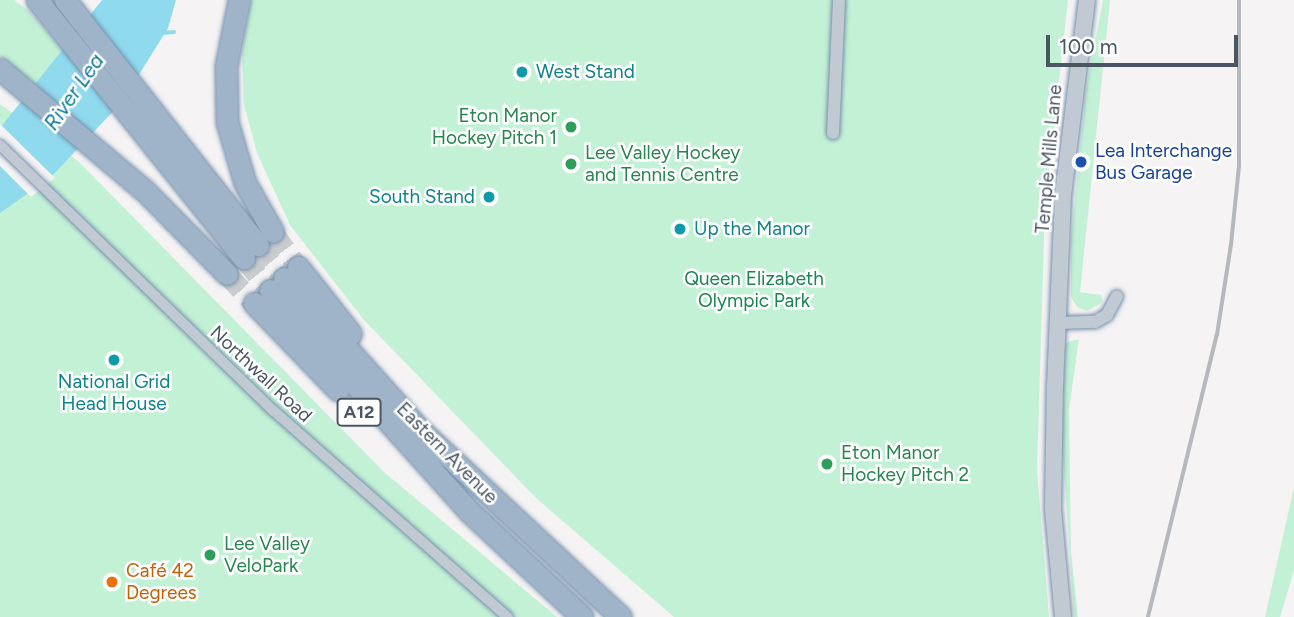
<!DOCTYPE html>
<html>
<head>
<meta charset="utf-8">
<style>
  body { margin:0 }
  #map { position:relative; width:1294px; height:617px; overflow:hidden; background:#f5f3f3; font-family:Figtree,sans-serif }
  div>[style] { position:absolute }
  .green>* { inset:0; background:#c3f1d5 }
  .water>* { inset:0; background:#90daee }
  .pier>* { inset:0; background:#f5f3f3 }
  .stream>* { height:3.5px; margin:-1.75px; padding:0 1.75px; transform-origin:1.75px; border-radius:1.75px; background:#90daee }
  .trunk-tunnel>* { height:21px; margin-top:-10.5px; transform-origin:0; background:repeating-linear-gradient(90deg,#caccce 0 21px,transparent 0 31px) }
  .roads { filter:drop-shadow(0 0 2px #7690ad) drop-shadow(0 0 2px #7690ad) }
  .pedestrian>* { height:10px; margin:-5px; padding:0 5px; transform-origin:5px; border-radius:5px; background:#c1cad2 }
  .minor>* { height:12px; margin:-6px; padding:0 6px; transform-origin:6px; border-radius:6px; background:#c1cad2 }
  .tertiary>* { height:16px; margin:-8px; padding:0 8px; transform-origin:8px; border-radius:8px; background:#c1cad2 }
  .trunk>* { height:21px; margin:-10.5px; padding:0 10.5px; transform-origin:10.5px; border-radius:10.5px; background:#9fb4c9 }
  .rail>* { height:3.5px; margin:-1.75px; padding:0 1.75px; transform-origin:1.75px; border-radius:1.75px; background:#b5b8bd }
  .dots>* { width:19px; height:19px; translate:-50% -50%; box-sizing:border-box; border:4px solid #fff; border-radius:50% }
  span { translate:-50% -50%; white-space:nowrap; text-align:center; line-height:1.15; -webkit-text-stroke:5px #fff; paint-order:stroke }
  .shield-label span { padding:2px 5px; background:#fff; border:2px solid; border-radius:5px; -webkit-text-stroke-width:0 }
  .shield-label { font-size:18px; color:#4a5661; font-weight:700 }
  .culture-label { font-size:19px; color:#0d838f }
  .left { translate:0 -50%; text-align:left }
  .right { translate:-100% -50%; text-align:right }
  .leisure-label { font-size:19px; color:#27864d }
  .transit-label { font-size:19px; color:#164399 }
  .street-label { font-size:19px; color:#4a5661 }
  .park-label { font-size:19px; color:#17864f }
  .food-label { font-size:19px; color:#c56008 }
  .water-label { font-size:21px; color:#0c7c9b; font-style:italic }
  .scale { position:absolute; left:1046px; top:35px; width:192px; height:32px; box-sizing:border-box; border:4px solid #4a5661; border-top:0; padding-left:9px; font-size:21px; line-height:24px; white-space:nowrap; color:#4a5661; -webkit-text-stroke:5px #fff; paint-order:stroke }
</style>
</head>
<body>
<div id="map">
  <div class="green">
    <div style="clip-path:polygon(0 0,14px 0,29px 11px,64px 51px,35px 84px,0 56px)"></div>
    <div style="clip-path:polygon(251px 0,1068px 0,1045px 206px,1037px 470px,1049px 617px,674px 617px,536px 498px,364px 320px,290px 225px,257px 153px,244px 105px,242px 55px)"></div>
    <div style="clip-path:polygon(1103px 0,1110px 0,1080px 292px,1101px 295px,1103px 302px,1087px 311px,1077px 307px,1071px 297px,1071px 239px,1086px 90px)"></div>
    <div style="clip-path:polygon(0 104px,78px 161px,384px 472px,557px 617px,0 617px)"></div>
    <div style="clip-path:polygon(1079px 339px,1069px 410px,1071px 553px,1078px 617px,1074px 617px,1061px 427px,1064px 348px,1067px 342px)"></div>
    <div style="clip-path:polygon(1294px 487px,1294px 570px,1280px 617px,1265px 617px)"></div>
  </div>
  <div class="water">
    <div style="clip-path:polygon(102px 0,176px 0,168px 28px,122px 102px,51px 177px,0 213px,0 128px)"></div>
  </div>
  <div class="pier">
    <div style="clip-path:polygon(0 124px,55px 178px,31px 197px,0 166px)"></div>
  </div>
  <div class="stream">
    <div style="left:162px;top:33px;width:12px;rotate:-5deg"></div>
  </div>
  <div class="trunk-tunnel">
    <div style="left:273px;top:232px;width:43px;rotate:54.5deg"></div>
    <div style="left:258px;top:245px;width:42px;rotate:51.8deg"></div>
    <div style="left:244px;top:258px;width:41px;rotate:50.9deg"></div>
    <div style="left:227px;top:274px;width:40px;rotate:47deg"></div>
  </div>
  <div class="roads">
    <div class="pedestrian">
      <div style="left:0;top:145px;width:382px;rotate:44.2deg"></div>
      <div style="left:274px;top:411px;width:312px;rotate:41.4deg"></div>
    </div>
    <div class="minor">
      <div style="left:833px;top:133px;width:133px;rotate:-87.4deg"></div>
      <div style="left:1058px;top:323px;width:37px;rotate:-2deg"></div>
      <div style="left:1095px;top:322px;width:14px;rotate:-30deg"></div>
      <div style="left:1107px;top:315px;width:21px;rotate:-62deg"></div>
    </div>
    <div class="tertiary">
      <div style="left:1063px;top:617px;width:108px;rotate:-95.3deg"></div>
      <div style="left:1053px;top:509px;width:122px;rotate:-89.1deg"></div>
      <div style="left:1055px;top:387px;width:192px;rotate:-87.6deg"></div>
      <div style="left:1063px;top:195px;width:196px;rotate:-83deg"></div>
    </div>
    <div class="trunk">
      <div style="left:37px;top:0;width:331px;rotate:51.3deg"></div>
      <div style="left:65px;top:0;width:312px;rotate:51.8deg"></div>
      <div style="left:239px;top:0;width:67px;rotate:101.1deg"></div>
      <div style="left:226px;top:66px;width:56px;rotate:89deg"></div>
      <div style="left:227px;top:122px;width:64px;rotate:73.6deg"></div>
      <div style="left:245px;top:183px;width:56px;rotate:60.3deg"></div>
      <div style="left:0;top:69px;width:191px;rotate:40.1deg"></div>
      <div style="left:146px;top:192px;width:115px;rotate:45.4deg"></div>
      <div style="left:298px;top:267px;width:85px;rotate:51.7deg"></div>
      <div style="left:284px;top:278px;width:201px;rotate:48.2deg"></div>
      <div style="left:418px;top:428px;width:277px;rotate:43deg"></div>
      <div style="left:270px;top:290px;width:300px;rotate:48deg"></div>
      <div style="left:471px;top:513px;width:152px;rotate:43.1deg"></div>
      <div style="left:254px;top:303px;width:121px;rotate:46deg"></div>
    </div>
  </div>
  <div class="rail">
    <div style="left:1148px;top:617px;width:290px;rotate:-76.3deg"></div>
    <div style="left:1217px;top:335px;width:91px;rotate:-81.2deg"></div>
    <div style="left:1231px;top:245px;width:79px;rotate:-84.2deg"></div>
    <div style="left:1239px;top:166px;width:166px;rotate:-90deg"></div>
  </div>
  <div class="dots">
    <div style="left:522px;top:72px;background:#0f9aa8"></div>
    <div style="left:571px;top:127px;background:#2e9e5b"></div>
    <div style="left:1081px;top:162px;background:#1a4fb4"></div>
    <div style="left:571px;top:164px;background:#2e9e5b"></div>
    <div style="left:489px;top:197px;background:#0f9aa8"></div>
    <div style="left:680px;top:229px;background:#0f9aa8"></div>
    <div style="left:114px;top:360px;background:#0f9aa8"></div>
    <div style="left:827px;top:464px;background:#2e9e5b"></div>
    <div style="left:210px;top:555px;background:#2e9e5b"></div>
    <div style="left:112px;top:582px;background:#e8710a"></div>
  </div>
  <div class="shield-label">
    <span style="left:359px;top:412px">A12</span>
  </div>
  <div class="culture-label">
    <span class="left" style="left:536px;top:72px">West Stand</span>
    <span class="right" style="left:475px;top:197px">South Stand</span>
    <span class="left" style="left:694px;top:229px">Up the Manor</span>
    <span style="left:114px;top:393px">National Grid<br>Head House</span>
  </div>
  <div class="leisure-label">
    <span class="right" style="left:557px;top:127px">Eton Manor<br>Hockey Pitch 1</span>
    <span class="left" style="left:585px;top:164px">Lee Valley Hockey<br>and Tennis Centre</span>
    <span class="left" style="left:841px;top:464px">Eton Manor<br>Hockey Pitch 2</span>
    <span class="left" style="left:224px;top:555px">Lee Valley<br>VeloPark</span>
  </div>
  <div class="transit-label">
    <span class="left" style="left:1095px;top:162px">Lea Interchange<br>Bus Garage</span>
  </div>
  <div class="street-label">
    <span style="left:1049px;top:159px;rotate:-85deg">Temple Mills Lane</span>
    <span style="left:261px;top:374px;rotate:43deg">Northwall Road</span>
    <span style="left:447px;top:453px;rotate:45deg">Eastern Avenue</span>
  </div>
  <div class="park-label">
    <span style="left:754px;top:290px">Queen Elizabeth<br>Olympic Park</span>
  </div>
  <div class="food-label">
    <span class="left" style="left:126px;top:582px">Café 42<br>Degrees</span>
  </div>
  <div class="water-label">
    <span style="left:74px;top:92px;rotate:-55deg">River Lea</span>
  </div>
  <div class="scale">100 m</div>
</div>
</body>
</html>
